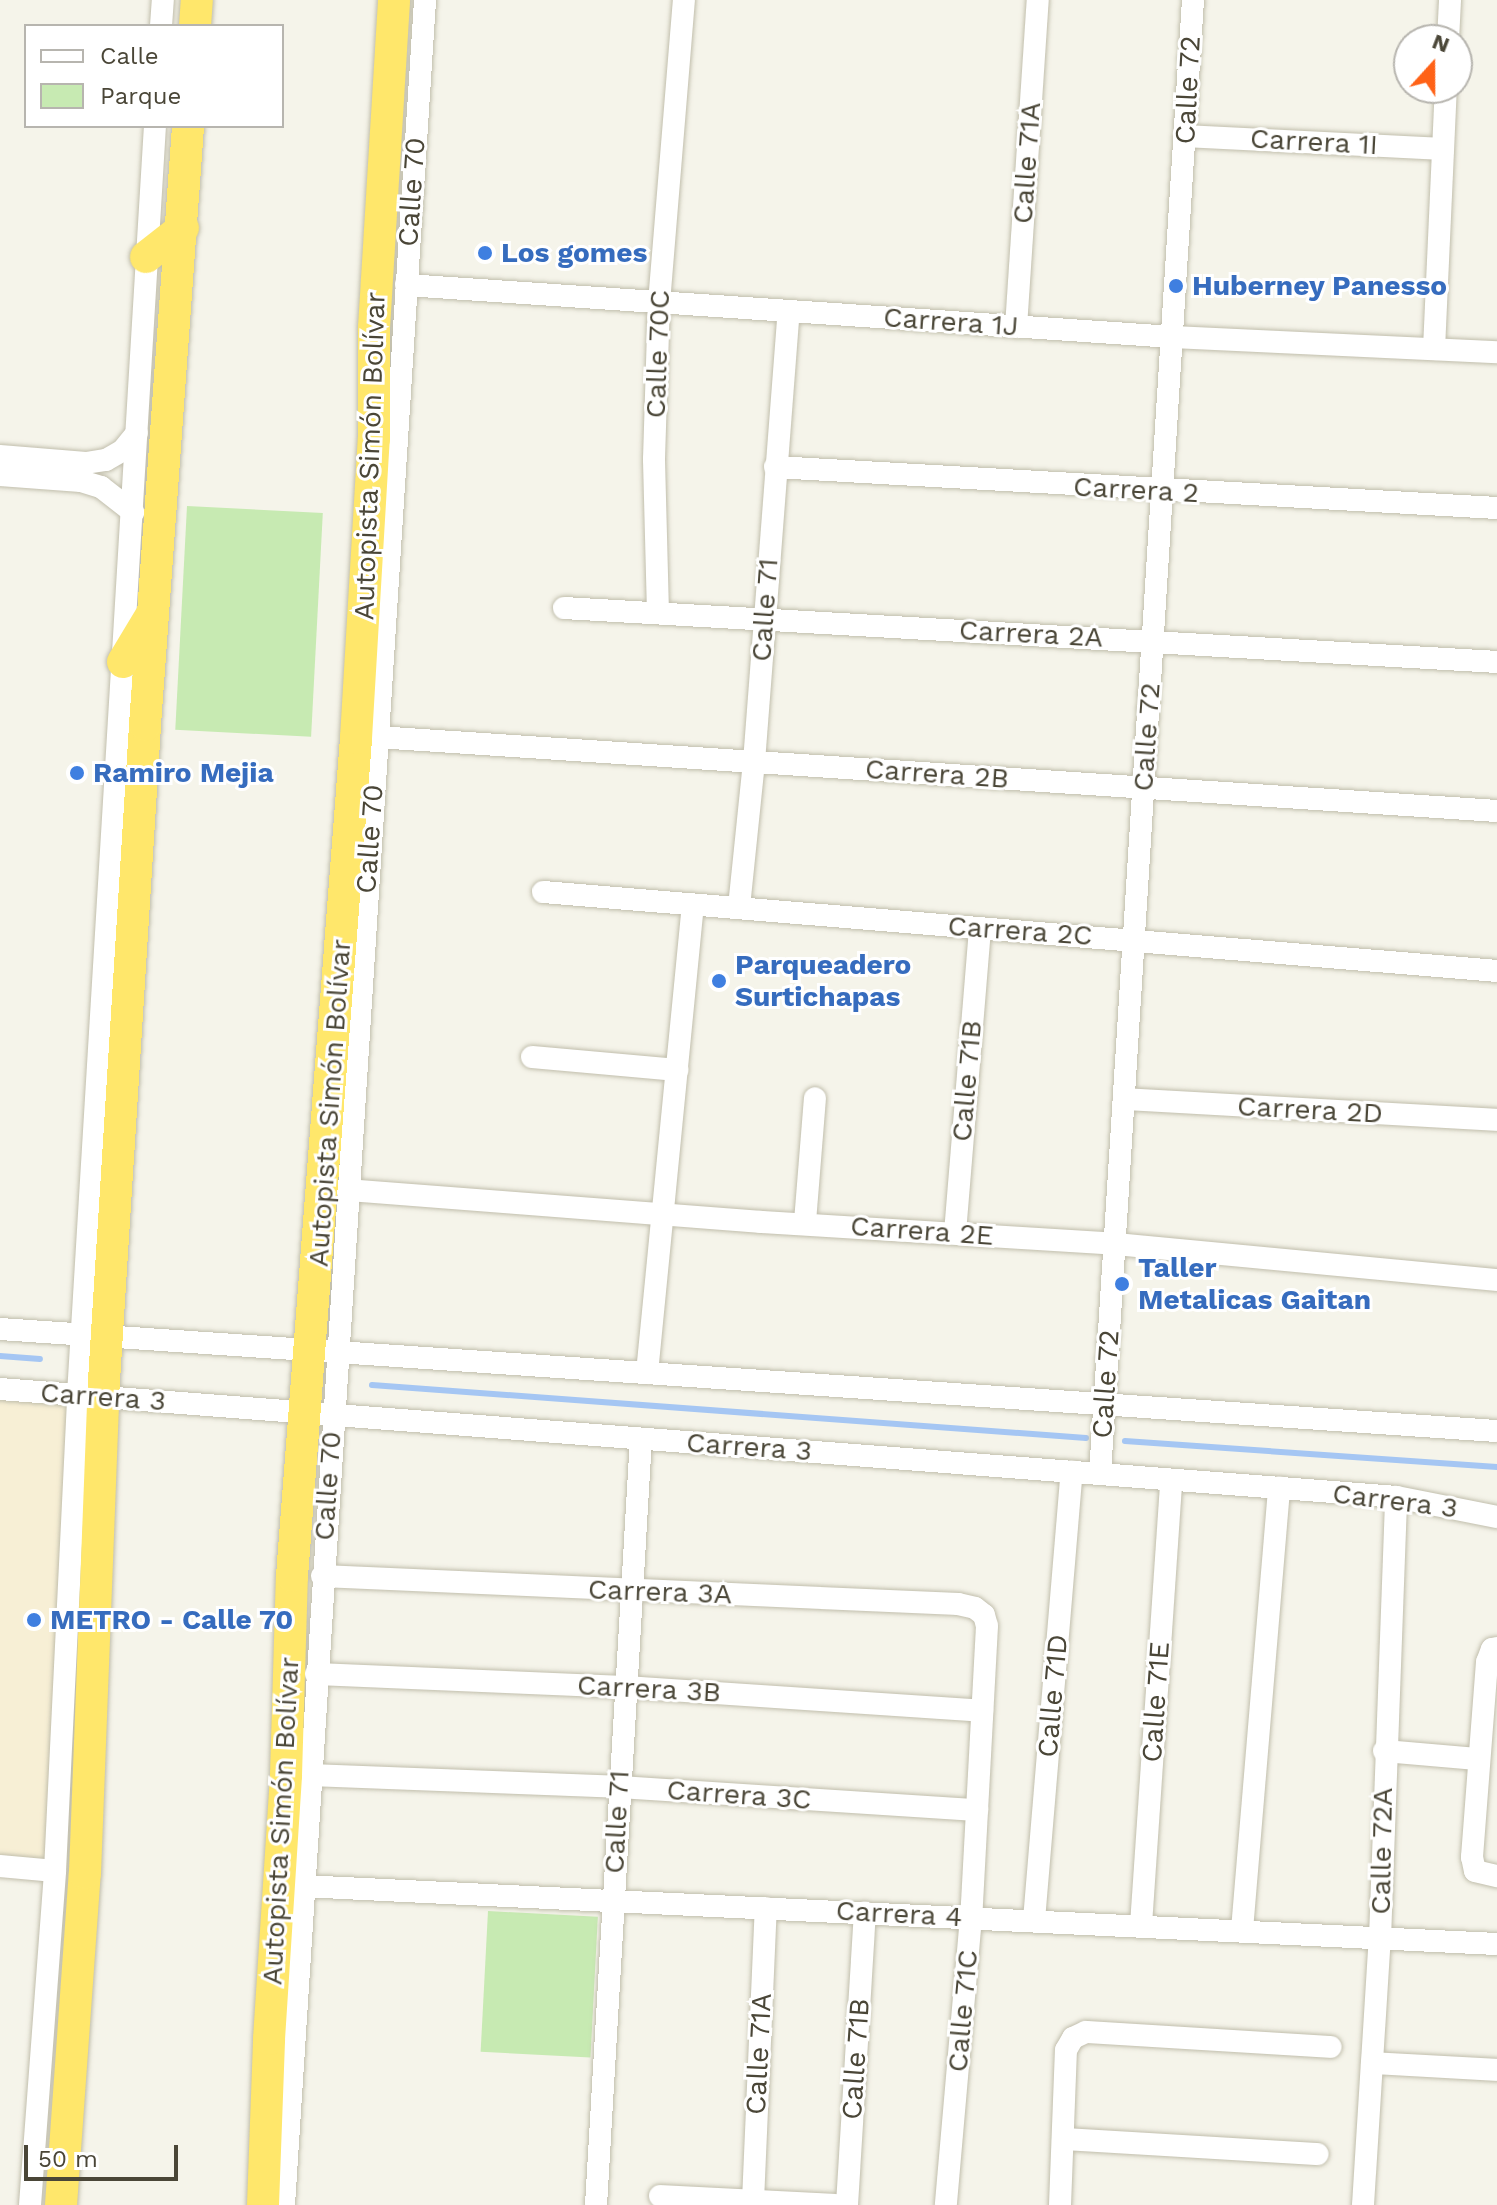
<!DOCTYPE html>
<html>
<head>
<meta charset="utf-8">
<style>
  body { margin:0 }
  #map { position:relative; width:1497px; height:2205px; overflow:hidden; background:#f5f4ea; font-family:"Work Sans",sans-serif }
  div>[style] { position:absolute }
  .commercial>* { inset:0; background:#f7efd5 }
  .green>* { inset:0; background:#c7eab2; transform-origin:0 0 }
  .stream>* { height:6px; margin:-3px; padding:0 3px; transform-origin:3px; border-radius:3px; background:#a5c6f3 }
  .roads { filter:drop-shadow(0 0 2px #c1beac) drop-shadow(0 0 2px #c1beac) }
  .minor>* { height:22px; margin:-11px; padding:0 11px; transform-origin:11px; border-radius:11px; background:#fff }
  .highway>* { height:32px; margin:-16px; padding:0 16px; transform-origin:16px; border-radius:16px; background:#ffe76b }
  .dots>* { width:22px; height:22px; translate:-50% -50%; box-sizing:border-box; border:4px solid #fff; border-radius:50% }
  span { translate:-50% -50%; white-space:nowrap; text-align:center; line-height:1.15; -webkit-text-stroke:6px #fff; paint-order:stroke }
  .street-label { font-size:28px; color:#4a4637 }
  .shop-label { font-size:28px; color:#366cbe; font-weight:700 }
  .left { translate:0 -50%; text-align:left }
  .legend { position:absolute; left:24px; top:24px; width:260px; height:104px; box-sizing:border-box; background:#fff; border:2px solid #b7b5af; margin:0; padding:10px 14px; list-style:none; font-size:24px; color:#4a4637 }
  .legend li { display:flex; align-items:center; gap:16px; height:40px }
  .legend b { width:40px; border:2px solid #b7b5af }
  .north { position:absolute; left:1393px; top:24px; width:80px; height:80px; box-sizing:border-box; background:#fff; border:2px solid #b7b5af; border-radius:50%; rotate:21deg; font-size:22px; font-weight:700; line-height:32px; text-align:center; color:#4a4637 }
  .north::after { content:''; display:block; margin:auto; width:28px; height:36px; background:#ff6217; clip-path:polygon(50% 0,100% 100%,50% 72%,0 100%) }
  .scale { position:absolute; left:24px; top:2145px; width:154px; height:36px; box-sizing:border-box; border:4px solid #4a4637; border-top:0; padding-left:10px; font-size:24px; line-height:28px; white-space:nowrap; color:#4a4637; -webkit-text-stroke:6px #fff; paint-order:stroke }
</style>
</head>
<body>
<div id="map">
  <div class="commercial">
    <div style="clip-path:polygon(0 1389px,78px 1395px,55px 1871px,0 1866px)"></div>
  </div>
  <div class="green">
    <div style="left:187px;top:506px;width:136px;height:224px;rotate:3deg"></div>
    <div style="left:488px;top:1911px;width:110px;height:141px;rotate:3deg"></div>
  </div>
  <div class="stream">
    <div style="left:0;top:1356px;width:40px;rotate:4.3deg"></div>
    <div style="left:372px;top:1385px;width:716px;rotate:4.25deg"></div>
    <div style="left:1125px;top:1441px;width:373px;rotate:4deg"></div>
  </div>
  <div class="roads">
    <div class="minor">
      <div style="left:161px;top:26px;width:26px;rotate:-86deg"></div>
      <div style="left:1448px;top:40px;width:40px;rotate:-87.1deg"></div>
      <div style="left:1185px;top:136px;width:258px;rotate:2.9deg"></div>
      <div style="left:406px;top:285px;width:769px;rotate:3.88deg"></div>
      <div style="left:1173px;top:337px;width:324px;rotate:2.7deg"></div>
      <div style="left:1016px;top:327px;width:328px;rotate:-86.2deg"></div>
      <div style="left:1434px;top:349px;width:261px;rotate:-87.4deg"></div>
      <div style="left:0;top:456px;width:86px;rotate:4.7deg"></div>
      <div style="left:86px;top:463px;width:20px;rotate:-9deg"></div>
      <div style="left:106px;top:460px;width:20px;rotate:-30deg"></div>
      <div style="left:123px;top:450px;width:22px;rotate:-51deg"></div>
      <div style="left:775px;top:467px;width:723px;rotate:3.25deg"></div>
      <div style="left:0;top:475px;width:81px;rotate:4.2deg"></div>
      <div style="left:81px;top:481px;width:21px;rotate:17deg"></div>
      <div style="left:101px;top:487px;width:41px;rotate:38deg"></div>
      <div style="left:564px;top:608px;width:935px;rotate:3.31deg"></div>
      <div style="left:658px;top:613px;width:154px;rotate:-91.5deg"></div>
      <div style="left:654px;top:459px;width:156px;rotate:-88.2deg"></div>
      <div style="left:659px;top:303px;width:304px;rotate:-85.3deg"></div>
      <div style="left:377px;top:737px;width:1122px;rotate:3.78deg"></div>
      <div style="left:543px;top:892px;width:957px;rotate:4.73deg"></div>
      <div style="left:739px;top:907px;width:146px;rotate:-84.1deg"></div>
      <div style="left:754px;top:762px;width:451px;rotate:-85.6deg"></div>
      <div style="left:532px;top:1057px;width:146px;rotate:5.1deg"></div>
      <div style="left:1124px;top:1099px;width:374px;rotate:3.2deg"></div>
      <div style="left:347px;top:1190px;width:415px;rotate:4.4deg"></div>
      <div style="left:761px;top:1222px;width:356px;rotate:3.5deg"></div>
      <div style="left:1116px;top:1244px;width:383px;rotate:5.4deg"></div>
      <div style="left:805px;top:1222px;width:124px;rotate:-85.4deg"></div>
      <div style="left:955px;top:1233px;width:305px;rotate:-85.3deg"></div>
      <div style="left:0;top:1329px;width:1500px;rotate:3.9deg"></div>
      <div style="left:647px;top:1373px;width:470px;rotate:-84.4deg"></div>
      <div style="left:0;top:1389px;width:1400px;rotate:4.42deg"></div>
      <div style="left:1396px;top:1497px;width:103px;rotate:11.2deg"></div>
      <div style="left:1100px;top:1474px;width:1477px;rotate:-86.39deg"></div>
      <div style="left:322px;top:1576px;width:637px;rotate:2.52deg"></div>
      <div style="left:958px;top:1604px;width:17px;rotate:13deg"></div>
      <div style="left:975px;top:1608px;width:11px;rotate:38deg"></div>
      <div style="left:984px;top:1615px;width:11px;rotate:75deg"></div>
      <div style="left:987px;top:1626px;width:291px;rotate:93.1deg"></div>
      <div style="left:971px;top:1917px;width:289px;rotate:95deg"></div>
      <div style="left:1497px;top:1648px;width:5px;rotate:169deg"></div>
      <div style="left:1492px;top:1649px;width:14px;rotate:111deg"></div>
      <div style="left:1487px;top:1662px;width:196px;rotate:94.4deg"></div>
      <div style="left:1472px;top:1857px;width:14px;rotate:78deg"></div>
      <div style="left:1475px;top:1871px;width:23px;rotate:13deg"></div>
      <div style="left:316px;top:1674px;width:309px;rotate:2.4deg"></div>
      <div style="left:625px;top:1687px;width:358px;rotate:3.8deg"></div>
      <div style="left:1384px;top:1751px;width:94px;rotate:4.9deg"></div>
      <div style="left:308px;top:1775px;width:311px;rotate:2.2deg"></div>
      <div style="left:619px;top:1787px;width:359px;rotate:3.7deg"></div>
      <div style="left:0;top:1866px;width:55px;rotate:5.2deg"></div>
      <div style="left:302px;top:1886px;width:1196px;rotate:2.78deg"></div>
      <div style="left:1034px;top:1920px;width:450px;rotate:-85.2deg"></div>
      <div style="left:1141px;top:1925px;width:446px;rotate:-86.1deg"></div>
      <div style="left:1242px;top:1930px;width:444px;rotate:-85.2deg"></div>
      <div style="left:1372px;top:2063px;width:125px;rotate:3.2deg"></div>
      <div style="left:1063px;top:2139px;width:255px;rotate:3.4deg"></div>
      <div style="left:660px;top:2196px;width:175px;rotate:2.9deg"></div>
      <div style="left:753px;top:2201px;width:293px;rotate:-87.5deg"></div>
      <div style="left:30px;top:2205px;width:335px;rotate:-85.7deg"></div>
      <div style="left:55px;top:1871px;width:477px;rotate:-87.2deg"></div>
      <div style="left:78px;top:1395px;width:1271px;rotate:-86.53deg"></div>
      <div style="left:284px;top:2205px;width:2210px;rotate:-86.34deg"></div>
      <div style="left:596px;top:2205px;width:767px;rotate:-86.64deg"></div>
      <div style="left:847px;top:2205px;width:293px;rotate:-86.5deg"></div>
      <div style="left:1060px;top:2205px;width:155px;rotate:-87.8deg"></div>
      <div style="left:1066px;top:2050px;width:14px;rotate:-60deg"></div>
      <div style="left:1073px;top:2038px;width:14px;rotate:-25deg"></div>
      <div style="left:1086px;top:2032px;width:245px;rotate:3.5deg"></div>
      <div style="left:1363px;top:2205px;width:268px;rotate:-86.4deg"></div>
      <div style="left:1380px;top:1938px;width:441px;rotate:-87.9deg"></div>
    </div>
    <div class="highway">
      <div style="left:195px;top:26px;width:26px;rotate:-86deg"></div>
      <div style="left:146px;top:257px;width:47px;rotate:-38.1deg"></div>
      <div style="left:123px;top:662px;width:52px;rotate:-59deg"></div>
      <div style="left:61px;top:2205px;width:333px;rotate:-85.9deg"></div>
      <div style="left:85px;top:1873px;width:476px;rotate:-87.8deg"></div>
      <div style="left:103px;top:1397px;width:673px;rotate:-86.42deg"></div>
      <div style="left:145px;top:725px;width:601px;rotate:-85.89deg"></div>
      <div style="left:263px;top:2205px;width:166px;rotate:-87.9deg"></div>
      <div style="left:269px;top:2039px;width:265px;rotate:-86.3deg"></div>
      <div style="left:286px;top:1775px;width:199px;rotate:-88.3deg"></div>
      <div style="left:292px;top:1576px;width:840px;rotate:-85.63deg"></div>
      <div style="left:356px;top:738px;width:300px;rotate:-86.6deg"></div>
      <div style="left:374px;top:439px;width:111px;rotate:-90deg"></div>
      <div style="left:374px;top:328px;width:329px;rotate:-86.5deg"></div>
    </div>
  </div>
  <div class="dots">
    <div style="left:485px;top:253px;background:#3f7fe0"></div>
    <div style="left:1176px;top:286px;background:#3f7fe0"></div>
    <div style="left:77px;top:773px;background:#3f7fe0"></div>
    <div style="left:719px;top:981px;background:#3f7fe0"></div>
    <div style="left:1122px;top:1284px;background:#3f7fe0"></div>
    <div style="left:34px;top:1620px;background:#3f7fe0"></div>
  </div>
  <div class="street-label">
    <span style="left:1188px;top:90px;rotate:-87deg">Calle 72</span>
    <span style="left:1314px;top:142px;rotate:3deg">Carrera 1I</span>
    <span style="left:1027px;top:163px;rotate:-86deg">Calle 71A</span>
    <span style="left:412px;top:192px;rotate:-86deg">Calle 70</span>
    <span style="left:951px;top:322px;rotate:4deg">Carrera 1J</span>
    <span style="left:658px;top:354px;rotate:-88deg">Calle 70C</span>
    <span style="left:370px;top:456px;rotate:-88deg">Autopista Simón Bolívar</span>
    <span style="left:1136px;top:490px;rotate:3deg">Carrera 2</span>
    <span style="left:765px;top:610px;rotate:-86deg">Calle 71</span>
    <span style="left:1031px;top:634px;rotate:3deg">Carrera 2A</span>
    <span style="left:1147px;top:737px;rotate:-86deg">Calle 72</span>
    <span style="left:937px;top:774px;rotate:4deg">Carrera 2B</span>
    <span style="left:370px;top:839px;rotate:-86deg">Calle 70</span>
    <span style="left:1020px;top:931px;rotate:4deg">Carrera 2C</span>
    <span style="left:967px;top:1081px;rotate:-85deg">Calle 71B</span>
    <span style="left:330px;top:1103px;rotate:-86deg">Autopista Simón Bolívar</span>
    <span style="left:1310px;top:1110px;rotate:3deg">Carrera 2D</span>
    <span style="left:922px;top:1231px;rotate:4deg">Carrera 2E</span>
    <span style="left:1106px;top:1384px;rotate:-86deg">Calle 72</span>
    <span style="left:103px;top:1397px;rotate:4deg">Carrera 3</span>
    <span style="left:749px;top:1447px;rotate:4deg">Carrera 3</span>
    <span style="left:328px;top:1486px;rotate:-86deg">Calle 70</span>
    <span style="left:1395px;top:1501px;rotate:7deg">Carrera 3</span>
    <span style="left:660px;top:1592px;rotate:2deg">Carrera 3A</span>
    <span style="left:649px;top:1689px;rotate:3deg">Carrera 3B</span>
    <span style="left:1053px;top:1696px;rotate:-85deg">Calle 71D</span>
    <span style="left:1156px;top:1702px;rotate:-86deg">Calle 71E</span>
    <span style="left:739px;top:1795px;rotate:4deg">Carrera 3C</span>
    <span style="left:281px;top:1821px;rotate:-87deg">Autopista Simón Bolívar</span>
    <span style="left:617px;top:1822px;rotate:-87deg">Calle 71</span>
    <span style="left:1382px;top:1851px;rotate:-89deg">Calle 72A</span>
    <span style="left:899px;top:1914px;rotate:3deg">Carrera 4</span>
    <span style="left:963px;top:2011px;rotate:-85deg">Calle 71C</span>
    <span style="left:759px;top:2054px;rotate:-87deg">Calle 71A</span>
    <span style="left:856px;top:2059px;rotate:-86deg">Calle 71B</span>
  </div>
  <div class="shop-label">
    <span class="left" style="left:501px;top:253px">Los gomes</span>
    <span class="left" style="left:1192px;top:286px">Huberney Panesso</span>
    <span class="left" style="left:93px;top:773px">Ramiro Mejia</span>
    <span class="left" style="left:735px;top:981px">Parqueadero<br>Surtichapas</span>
    <span class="left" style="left:1138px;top:1284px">Taller<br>Metalicas Gaitan</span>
    <span class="left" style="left:50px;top:1620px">METRO - Calle 70</span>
  </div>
  <ul class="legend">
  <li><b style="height:10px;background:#fff"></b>Calle</li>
  <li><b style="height:22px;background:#c7eab2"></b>Parque</li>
  </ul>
  <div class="north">N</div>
  <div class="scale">50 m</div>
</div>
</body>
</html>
